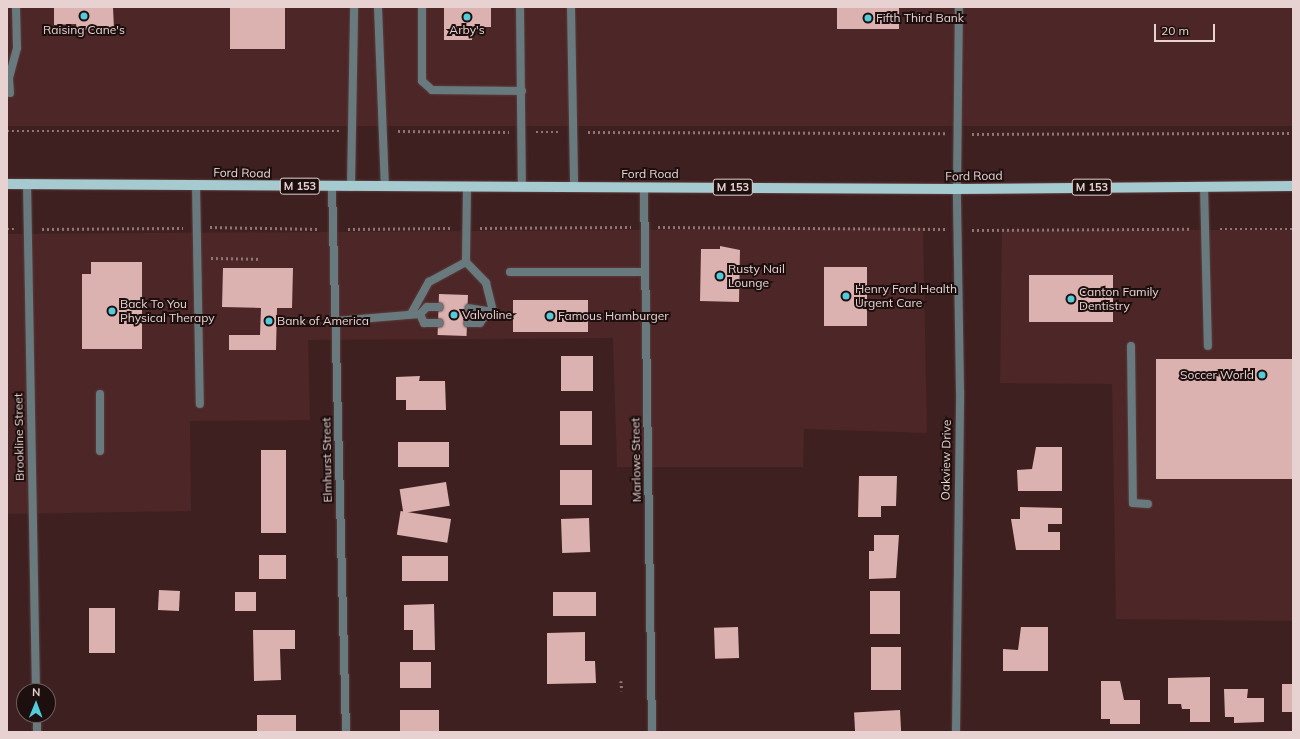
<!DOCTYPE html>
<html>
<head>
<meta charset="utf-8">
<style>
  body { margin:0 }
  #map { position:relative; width:1300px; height:739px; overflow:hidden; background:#3f2020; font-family:Mulish,sans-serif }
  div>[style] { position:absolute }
  .built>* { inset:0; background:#4d2627; transform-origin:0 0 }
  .building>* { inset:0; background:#dcb2b1; transform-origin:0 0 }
  .path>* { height:2.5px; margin-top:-1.25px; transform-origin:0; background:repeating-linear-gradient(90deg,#907575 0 2px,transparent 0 5px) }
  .roads { filter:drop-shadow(0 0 1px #5a3c3c) drop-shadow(0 0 1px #5a3c3c) }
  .lane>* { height:8px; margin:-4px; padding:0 4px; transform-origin:4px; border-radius:4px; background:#687a7d }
  .street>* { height:8px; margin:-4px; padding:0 4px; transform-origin:4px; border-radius:4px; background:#687a7d }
  .primary>* { height:10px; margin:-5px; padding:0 5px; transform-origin:5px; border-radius:5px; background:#a5cbd0 }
  .dots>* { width:11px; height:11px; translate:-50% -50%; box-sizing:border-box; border:2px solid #1d0f0e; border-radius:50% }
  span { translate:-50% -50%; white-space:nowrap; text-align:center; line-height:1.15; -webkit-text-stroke:4px #1d0f0e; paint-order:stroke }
  .shield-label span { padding:1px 3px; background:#1d0f0e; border:1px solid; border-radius:3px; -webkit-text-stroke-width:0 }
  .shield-label { font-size:11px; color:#e7d2d1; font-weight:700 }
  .poi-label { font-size:12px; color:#e7d2d1 }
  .left { translate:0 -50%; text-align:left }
  .right { translate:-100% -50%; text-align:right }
  .street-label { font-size:12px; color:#e7d2d1 }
  .frame { position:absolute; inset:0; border:8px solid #e7d2d1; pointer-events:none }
  .north { position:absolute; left:16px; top:683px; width:40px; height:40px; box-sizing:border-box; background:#1d0f0e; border:1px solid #6e5d5c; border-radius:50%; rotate:1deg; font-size:11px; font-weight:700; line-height:16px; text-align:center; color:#e7d2d1 }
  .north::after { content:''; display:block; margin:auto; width:14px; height:18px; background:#53cbda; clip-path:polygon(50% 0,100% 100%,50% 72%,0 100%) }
  .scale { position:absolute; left:1154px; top:24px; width:61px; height:18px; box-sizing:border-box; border:2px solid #e7d2d1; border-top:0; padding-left:5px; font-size:12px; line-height:14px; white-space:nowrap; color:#e7d2d1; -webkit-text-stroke:3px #1d0f0e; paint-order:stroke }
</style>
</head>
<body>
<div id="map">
  <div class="built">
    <div style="left:7px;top:7px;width:1286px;height:119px"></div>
    <div style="clip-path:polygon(923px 228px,927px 433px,804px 429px,803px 467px,617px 467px,613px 338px,308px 340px,310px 420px,190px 421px,191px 511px,7px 514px,7px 234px)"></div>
    <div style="clip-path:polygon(1002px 230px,1293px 230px,1293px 621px,1116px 619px,1112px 384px,1000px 383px)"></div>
  </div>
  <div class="building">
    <div style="clip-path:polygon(54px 7px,113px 7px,114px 29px,77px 30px,76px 24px,54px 25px)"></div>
    <div style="left:230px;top:7px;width:55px;height:42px"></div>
    <div style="clip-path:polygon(444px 7px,491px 7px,491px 27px,473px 27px,472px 40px,444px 40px)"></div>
    <div style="left:837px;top:7px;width:62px;height:22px"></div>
    <div style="clip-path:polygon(720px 246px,740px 250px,739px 302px,700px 301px,701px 249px,720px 249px)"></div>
    <div style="clip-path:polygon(91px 262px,142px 262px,142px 349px,82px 349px,82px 274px,91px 274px)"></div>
    <div style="left:824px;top:267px;width:43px;height:59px"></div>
    <div style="clip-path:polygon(223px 268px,293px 268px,292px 308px,277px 308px,276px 350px,229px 350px,229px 335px,260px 335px,261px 308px,222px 307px)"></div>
    <div style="left:1113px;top:275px;width:47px;height:84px;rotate:90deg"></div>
    <div style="left:439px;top:294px;width:29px;height:41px;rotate:2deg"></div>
    <div style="left:588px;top:300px;width:32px;height:75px;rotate:90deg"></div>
    <div style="left:593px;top:356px;width:35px;height:32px;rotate:90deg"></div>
    <div style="left:1156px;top:359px;width:137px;height:120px"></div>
    <div style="clip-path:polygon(420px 376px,419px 381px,445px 381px,446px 410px,406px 410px,406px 400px,396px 400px,396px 377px)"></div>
    <div style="left:560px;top:411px;width:32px;height:34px"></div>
    <div style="left:398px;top:442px;width:51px;height:25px"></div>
    <div style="clip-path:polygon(1036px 447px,1062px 447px,1062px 491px,1018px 491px,1017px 470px,1032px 469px)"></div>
    <div style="left:261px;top:450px;width:25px;height:83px"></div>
    <div style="left:560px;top:470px;width:32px;height:35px"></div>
    <div style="clip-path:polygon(859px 476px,897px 476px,896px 506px,881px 506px,881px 517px,858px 517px)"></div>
    <div style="left:446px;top:482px;width:24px;height:47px;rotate:81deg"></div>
    <div style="clip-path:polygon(1020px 507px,1062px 508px,1062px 524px,1048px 524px,1048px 532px,1060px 532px,1060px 550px,1016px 550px,1011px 519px,1020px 519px)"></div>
    <div style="left:589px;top:518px;width:34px;height:28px;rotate:88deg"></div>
    <div style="left:451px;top:519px;width:24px;height:51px;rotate:99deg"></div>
    <div style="clip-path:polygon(874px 535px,899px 535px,896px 578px,869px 579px,869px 551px,874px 551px)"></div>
    <div style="left:259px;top:555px;width:27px;height:24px"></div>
    <div style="left:402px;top:556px;width:46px;height:25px"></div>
    <div style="left:159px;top:590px;width:21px;height:20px;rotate:3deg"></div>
    <div style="left:870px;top:591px;width:30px;height:43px"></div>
    <div style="left:235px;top:592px;width:21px;height:19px"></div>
    <div style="left:553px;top:592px;width:43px;height:24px"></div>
    <div style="clip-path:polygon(434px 604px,435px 650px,413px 650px,413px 630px,404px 630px,404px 605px)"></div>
    <div style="left:89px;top:608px;width:26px;height:45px"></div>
    <div style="left:738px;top:627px;width:31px;height:24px;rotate:88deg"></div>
    <div style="clip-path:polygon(1021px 627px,1048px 627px,1048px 671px,1003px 671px,1003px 649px,1018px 650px)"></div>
    <div style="clip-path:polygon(253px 630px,295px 630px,295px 649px,280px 649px,281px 680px,254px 681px)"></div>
    <div style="clip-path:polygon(585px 632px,585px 661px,595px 661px,596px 683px,547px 684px,547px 633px)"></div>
    <div style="left:871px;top:647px;width:30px;height:43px"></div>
    <div style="left:431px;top:662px;width:26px;height:31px;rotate:90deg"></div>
    <div style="clip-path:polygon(1210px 677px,1210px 722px,1190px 722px,1190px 709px,1182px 709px,1181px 704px,1168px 704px,1168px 678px)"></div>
    <div style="clip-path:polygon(1101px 681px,1120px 681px,1124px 700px,1140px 700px,1140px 724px,1110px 724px,1110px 719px,1101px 719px)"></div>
    <div style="clip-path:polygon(1282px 684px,1293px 684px,1293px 719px,1292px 712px,1282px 712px)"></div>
    <div style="clip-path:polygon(1224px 689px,1248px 689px,1247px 698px,1264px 698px,1264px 722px,1234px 723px,1234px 717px,1225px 717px)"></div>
    <div style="left:400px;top:710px;width:39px;height:22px"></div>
    <div style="left:900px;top:710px;width:21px;height:46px;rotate:87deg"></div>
    <div style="left:257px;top:715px;width:39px;height:17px"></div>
  </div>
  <div class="path">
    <div style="left:7px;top:131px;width:332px"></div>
    <div style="left:398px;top:131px;width:111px;rotate:0.5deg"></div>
    <div style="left:536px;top:132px;width:23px"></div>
    <div style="left:588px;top:132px;width:357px;rotate:0.2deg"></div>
    <div style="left:972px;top:134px;width:321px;rotate:-0.2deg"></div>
    <div style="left:210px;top:227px;width:109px;rotate:1.1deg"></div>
    <div style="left:658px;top:227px;width:287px;rotate:0.4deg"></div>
    <div style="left:480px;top:228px;width:151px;rotate:-0.4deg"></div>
    <div style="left:7px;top:229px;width:8px"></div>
    <div style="left:42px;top:229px;width:141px;rotate:-0.4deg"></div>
    <div style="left:348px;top:229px;width:105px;rotate:-0.5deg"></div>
    <div style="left:1220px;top:229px;width:73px"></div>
    <div style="left:972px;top:230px;width:219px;rotate:-0.3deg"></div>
    <div style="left:211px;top:258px;width:50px;rotate:1.1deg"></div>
    <div style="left:621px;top:681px;width:10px;rotate:84deg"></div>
  </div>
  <div class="roads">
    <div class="lane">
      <div style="left:378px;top:7px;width:180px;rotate:87.8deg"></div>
      <div style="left:422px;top:7px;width:74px;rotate:90deg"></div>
      <div style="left:422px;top:81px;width:13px;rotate:42deg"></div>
      <div style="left:432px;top:90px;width:90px;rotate:0.6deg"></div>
      <div style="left:520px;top:7px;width:180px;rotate:89.4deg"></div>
      <div style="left:571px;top:7px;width:180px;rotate:89deg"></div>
      <div style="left:10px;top:93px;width:15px;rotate:-94deg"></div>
      <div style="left:9px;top:78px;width:31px;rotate:-75deg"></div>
      <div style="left:17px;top:48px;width:41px;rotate:-91.4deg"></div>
      <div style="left:196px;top:185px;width:219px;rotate:89deg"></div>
      <div style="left:1204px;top:186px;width:160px;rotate:88.6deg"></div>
      <div style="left:351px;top:187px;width:180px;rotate:-89deg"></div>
      <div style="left:467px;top:187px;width:75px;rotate:90.8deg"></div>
      <div style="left:466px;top:262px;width:29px;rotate:46deg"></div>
      <div style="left:486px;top:283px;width:30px;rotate:76deg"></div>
      <div style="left:493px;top:312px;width:24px;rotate:-171deg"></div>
      <div style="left:957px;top:189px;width:182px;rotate:-89.4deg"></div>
      <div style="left:510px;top:272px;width:135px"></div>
      <div style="left:411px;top:314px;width:37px;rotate:-61deg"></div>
      <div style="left:429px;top:282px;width:42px;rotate:-28.4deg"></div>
      <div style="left:420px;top:314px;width:10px;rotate:66deg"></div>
      <div style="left:424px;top:323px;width:15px"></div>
      <div style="left:336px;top:321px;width:84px;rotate:-4.8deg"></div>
      <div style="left:420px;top:314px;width:10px;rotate:-45deg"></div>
      <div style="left:427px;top:307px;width:12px"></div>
      <div style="left:468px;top:323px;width:12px"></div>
      <div style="left:480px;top:323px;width:12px;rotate:-55deg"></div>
      <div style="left:1131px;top:346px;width:157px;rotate:89.3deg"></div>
      <div style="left:1133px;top:503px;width:15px;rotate:4deg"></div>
      <div style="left:100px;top:394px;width:57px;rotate:90deg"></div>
    </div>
    <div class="street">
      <div style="left:27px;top:183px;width:508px;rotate:88.99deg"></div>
      <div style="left:332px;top:187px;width:545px;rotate:88.53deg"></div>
      <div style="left:644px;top:187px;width:545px;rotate:89.16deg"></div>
      <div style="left:37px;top:715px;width:17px;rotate:90deg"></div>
      <div style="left:956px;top:732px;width:341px;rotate:-89.3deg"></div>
      <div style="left:960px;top:391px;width:202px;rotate:-90.9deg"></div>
    </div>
    <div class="primary">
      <div style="left:7px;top:184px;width:950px;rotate:0.3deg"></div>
      <div style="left:957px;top:189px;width:336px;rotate:-0.5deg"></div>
    </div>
  </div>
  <div class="dots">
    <div style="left:84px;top:16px;background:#53cbda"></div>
    <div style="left:467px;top:17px;background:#53cbda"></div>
    <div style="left:868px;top:18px;background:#53cbda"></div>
    <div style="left:720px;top:276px;background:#53cbda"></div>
    <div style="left:846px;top:296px;background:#53cbda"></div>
    <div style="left:1071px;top:299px;background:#53cbda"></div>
    <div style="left:112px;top:311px;background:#53cbda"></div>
    <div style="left:454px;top:315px;background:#53cbda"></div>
    <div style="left:550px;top:316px;background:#53cbda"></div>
    <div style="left:269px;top:321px;background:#53cbda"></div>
    <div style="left:1262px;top:375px;background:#53cbda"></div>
  </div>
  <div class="shield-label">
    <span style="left:300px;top:186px">M 153</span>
    <span style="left:733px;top:187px">M 153</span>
    <span style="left:1092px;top:187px">M 153</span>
  </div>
  <div class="poi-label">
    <span class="left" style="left:876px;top:18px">Fifth Third Bank</span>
    <span style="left:84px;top:30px">Raising Cane's</span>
    <span style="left:467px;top:30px">Arby's</span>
    <span class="left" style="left:728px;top:276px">Rusty Nail<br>Lounge</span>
    <span class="left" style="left:855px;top:296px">Henry Ford Health<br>Urgent Care</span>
    <span class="left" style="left:1079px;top:299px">Canton Family<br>Dentistry</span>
    <span class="left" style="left:120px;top:311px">Back To You<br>Physical Therapy</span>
    <span class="left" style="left:462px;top:315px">Valvoline</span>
    <span class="left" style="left:558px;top:316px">Famous Hamburger</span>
    <span class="left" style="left:277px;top:321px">Bank of America</span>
    <span class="right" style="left:1254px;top:375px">Soccer World</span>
  </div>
  <div class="street-label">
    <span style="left:242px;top:173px;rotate:1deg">Ford Road</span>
    <span style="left:650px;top:174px">Ford Road</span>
    <span style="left:974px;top:176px;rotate:-1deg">Ford Road</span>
    <span style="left:19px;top:437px;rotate:-91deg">Brookline Street</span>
    <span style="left:327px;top:460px;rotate:-91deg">Elmhurst Street</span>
    <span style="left:636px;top:460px;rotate:-91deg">Marlowe Street</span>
    <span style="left:946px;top:460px;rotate:-89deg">Oakview Drive</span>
  </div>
  <div class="frame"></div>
  <div class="north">N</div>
  <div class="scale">20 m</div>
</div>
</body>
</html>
